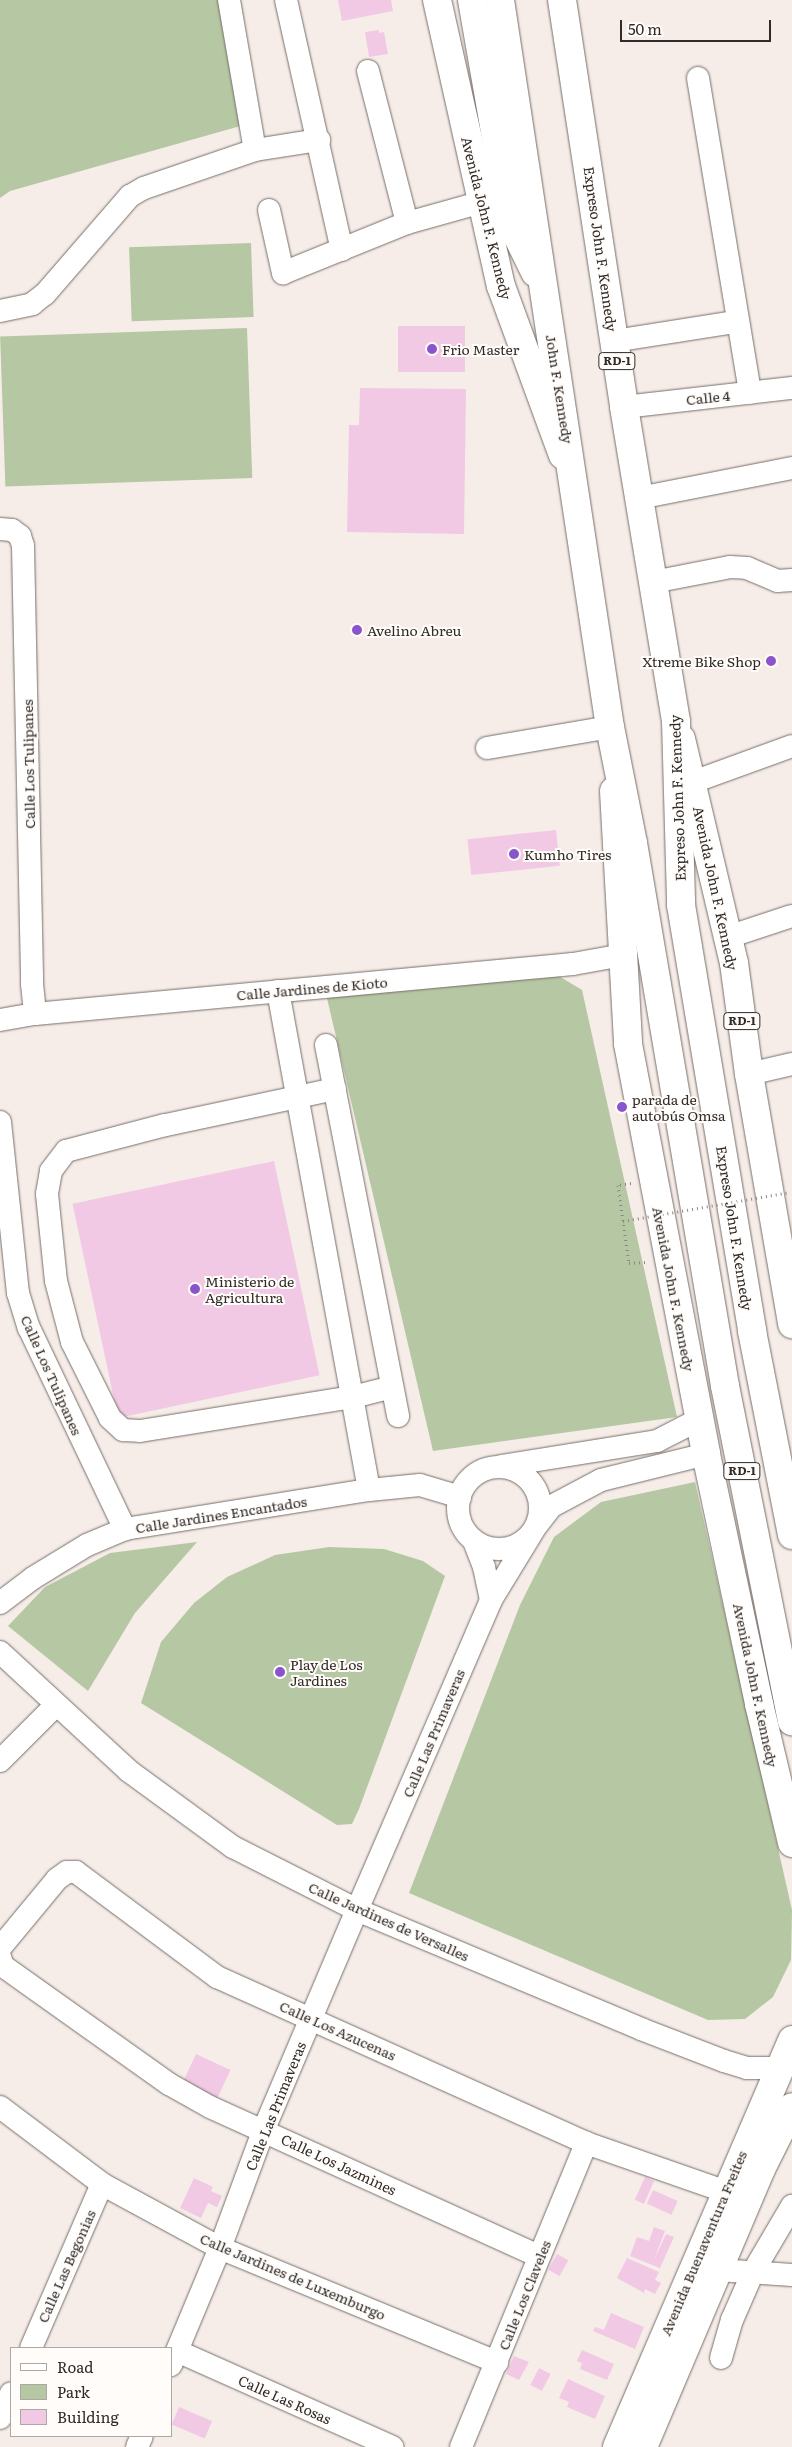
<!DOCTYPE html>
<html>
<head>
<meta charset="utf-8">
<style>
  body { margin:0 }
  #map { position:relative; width:792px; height:2447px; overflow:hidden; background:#f6ede8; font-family:Literata,serif }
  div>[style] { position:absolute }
  .green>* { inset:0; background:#b6c7a3; transform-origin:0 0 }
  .building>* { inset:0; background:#f1c9e4; transform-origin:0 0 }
  .path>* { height:3px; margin-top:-1.5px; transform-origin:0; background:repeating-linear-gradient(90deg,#8d8784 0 1px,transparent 0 5px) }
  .roads { filter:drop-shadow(0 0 1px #766e69) drop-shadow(0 0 1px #766e69) }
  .minor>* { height:22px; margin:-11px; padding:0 11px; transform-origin:11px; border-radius:11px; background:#fff }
  .minor>.ring { margin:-11px; padding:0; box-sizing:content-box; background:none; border:22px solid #fff; border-radius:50% }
  .major>* { height:28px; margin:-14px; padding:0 14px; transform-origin:14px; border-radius:14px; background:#fff }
  .highway>* { height:28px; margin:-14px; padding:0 14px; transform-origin:14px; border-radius:14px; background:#fff }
  .path-bridge>* { height:3px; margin-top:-1.5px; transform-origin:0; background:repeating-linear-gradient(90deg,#8d8784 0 1px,transparent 0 5px) }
  .dots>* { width:14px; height:14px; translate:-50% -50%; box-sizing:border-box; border:2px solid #fffcf9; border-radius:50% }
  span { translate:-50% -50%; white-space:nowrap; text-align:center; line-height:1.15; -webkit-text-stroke:4px #fffcf9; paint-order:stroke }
  .shield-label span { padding:1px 4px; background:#fffcf9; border:1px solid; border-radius:4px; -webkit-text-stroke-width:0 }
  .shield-label { font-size:12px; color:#2e2b29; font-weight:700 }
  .street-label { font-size:14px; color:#2e2b29 }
  .poi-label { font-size:14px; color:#2e2b29 }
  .left { translate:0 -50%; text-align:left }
  .right { translate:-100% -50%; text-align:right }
  .legend { position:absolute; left:10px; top:2347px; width:162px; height:90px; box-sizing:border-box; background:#fffcf9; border:1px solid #aba8a6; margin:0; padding:6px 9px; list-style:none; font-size:15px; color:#2e2b29 }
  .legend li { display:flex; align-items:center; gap:10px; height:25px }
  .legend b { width:25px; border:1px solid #aba8a6 }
  .scale { position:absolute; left:620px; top:20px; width:151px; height:22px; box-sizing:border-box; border:2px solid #2e2b29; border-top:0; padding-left:6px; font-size:15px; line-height:18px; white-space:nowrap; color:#2e2b29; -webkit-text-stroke:4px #fffcf9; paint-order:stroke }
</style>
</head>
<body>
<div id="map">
  <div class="green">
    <div style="clip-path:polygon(0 0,218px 0,244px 125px,10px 191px,0 198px)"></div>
    <div style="left:251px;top:243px;width:74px;height:122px;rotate:88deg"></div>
    <div style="left:247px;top:328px;width:150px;height:247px;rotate:88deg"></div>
    <div style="clip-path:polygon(557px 975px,582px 990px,677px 1417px,433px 1451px,326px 994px)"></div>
    <div style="clip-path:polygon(695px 1482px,792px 1910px,791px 1960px,773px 1997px,745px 2019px,708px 2020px,409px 1893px,520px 1605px,554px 1537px,601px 1502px)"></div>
    <div style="clip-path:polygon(197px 1542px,135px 1613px,88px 1691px,8px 1626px,45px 1587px,110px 1553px)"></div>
    <div style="clip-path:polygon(329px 1547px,384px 1549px,423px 1561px,445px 1576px,359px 1809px,352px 1824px,337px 1825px,141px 1703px,161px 1642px,194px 1603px,227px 1577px,275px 1555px)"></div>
  </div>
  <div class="building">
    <div style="clip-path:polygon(338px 0,391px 0,393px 11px,342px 21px)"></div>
    <div style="clip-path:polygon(379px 30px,379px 33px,384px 32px,388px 54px,369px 57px,365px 32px)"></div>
    <div style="left:398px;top:326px;width:67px;height:46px"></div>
    <div style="clip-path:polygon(360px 388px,466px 389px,464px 534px,347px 532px,349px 425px,359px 425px)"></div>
    <div style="left:556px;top:830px;width:36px;height:89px;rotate:84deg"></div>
    <div style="left:274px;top:1161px;width:219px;height:206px;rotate:78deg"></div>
    <div style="left:196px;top:2054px;width:38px;height:37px;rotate:25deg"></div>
    <div style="left:645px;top:2177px;width:10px;height:25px;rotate:24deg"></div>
    <div style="clip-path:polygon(194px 2178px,213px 2187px,211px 2191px,222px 2196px,217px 2207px,208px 2203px,201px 2218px,180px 2208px)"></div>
    <div style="left:653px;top:2190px;width:27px;height:15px;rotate:24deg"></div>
    <div style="clip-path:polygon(654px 2227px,665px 2231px,653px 2262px,666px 2234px,674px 2237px,660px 2268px,630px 2256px,637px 2237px,649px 2241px)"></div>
    <div style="left:557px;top:2254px;width:13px;height:18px;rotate:29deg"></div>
    <div style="clip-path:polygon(627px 2258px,659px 2272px,655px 2280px,661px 2283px,655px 2294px,645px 2289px,644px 2293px,617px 2278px)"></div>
    <div style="clip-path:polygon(611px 2313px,644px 2327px,635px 2349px,593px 2331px,595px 2327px,604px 2330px)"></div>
    <div style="clip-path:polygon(582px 2350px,614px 2364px,607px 2380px,580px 2369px,582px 2363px,577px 2361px)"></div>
    <div style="clip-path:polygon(514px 2356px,529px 2362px,519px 2380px,506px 2374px)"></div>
    <div style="left:539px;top:2368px;width:13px;height:19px;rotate:27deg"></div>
    <div style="clip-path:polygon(568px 2379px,605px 2396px,595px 2419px,567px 2407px,569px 2402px,559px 2398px)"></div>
    <div style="left:179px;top:2407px;width:36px;height:19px;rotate:23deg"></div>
  </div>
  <div class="path">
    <div style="left:631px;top:1183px;width:13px;rotate:171deg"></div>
    <div style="left:618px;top:1185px;width:79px;rotate:82deg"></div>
    <div style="left:629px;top:1263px;width:16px;rotate:-4deg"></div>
  </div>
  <div class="roads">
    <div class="minor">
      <div style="left:229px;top:0;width:152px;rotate:80.2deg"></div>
      <div style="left:286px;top:0;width:256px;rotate:77.4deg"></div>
      <div style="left:368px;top:71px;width:157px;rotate:75.6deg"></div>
      <div style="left:698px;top:78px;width:319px;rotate:80.6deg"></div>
      <div style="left:269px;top:210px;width:65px;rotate:77.5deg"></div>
      <div style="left:283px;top:273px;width:134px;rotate:-22deg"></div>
      <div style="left:407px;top:223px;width:78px;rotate:-15.6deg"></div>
      <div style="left:0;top:311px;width:33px;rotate:-12deg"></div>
      <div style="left:32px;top:304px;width:16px;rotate:-38deg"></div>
      <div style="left:45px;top:294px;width:130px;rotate:-49.1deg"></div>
      <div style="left:130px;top:196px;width:16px;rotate:-30deg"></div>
      <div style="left:144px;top:188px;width:117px;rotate:-18.9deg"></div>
      <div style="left:255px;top:150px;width:65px;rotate:-8.9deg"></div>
      <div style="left:614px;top:341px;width:123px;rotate:-8.9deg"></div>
      <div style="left:624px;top:407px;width:169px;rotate:-6.5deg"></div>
      <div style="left:639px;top:498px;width:156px;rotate:-11.1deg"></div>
      <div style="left:0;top:529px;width:12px;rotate:5deg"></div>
      <div style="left:12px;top:530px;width:10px;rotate:37deg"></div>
      <div style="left:20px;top:536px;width:10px;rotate:73deg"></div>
      <div style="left:23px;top:546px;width:438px;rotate:88.8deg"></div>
      <div style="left:32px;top:984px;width:30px;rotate:84deg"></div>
      <div style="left:653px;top:582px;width:78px;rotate:-11deg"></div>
      <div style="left:730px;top:567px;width:17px;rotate:3deg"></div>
      <div style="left:747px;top:568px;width:33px;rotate:23deg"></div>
      <div style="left:777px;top:581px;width:15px;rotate:-4deg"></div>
      <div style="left:487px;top:748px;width:125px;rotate:-9.7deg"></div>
      <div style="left:693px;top:782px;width:105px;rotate:-20deg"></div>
      <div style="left:728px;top:937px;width:67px;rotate:-18.2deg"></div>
      <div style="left:278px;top:991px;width:507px;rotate:79.66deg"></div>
      <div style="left:0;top:1020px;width:36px;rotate:-10deg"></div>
      <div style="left:35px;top:1014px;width:540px;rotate:-5.31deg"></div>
      <div style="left:573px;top:964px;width:51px;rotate:-10.2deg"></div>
      <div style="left:326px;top:1045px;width:378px;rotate:79deg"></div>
      <div style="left:749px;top:1074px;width:44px;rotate:-13.1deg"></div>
      <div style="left:335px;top:1089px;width:174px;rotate:168deg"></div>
      <div style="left:165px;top:1125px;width:102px;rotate:165.3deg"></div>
      <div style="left:66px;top:1151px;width:25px;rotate:127deg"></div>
      <div style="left:51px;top:1171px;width:23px;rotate:100deg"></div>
      <div style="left:47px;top:1194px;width:87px;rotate:84.1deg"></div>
      <div style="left:56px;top:1281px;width:63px;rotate:75.3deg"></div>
      <div style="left:72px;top:1342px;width:85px;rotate:63.4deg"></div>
      <div style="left:110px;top:1418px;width:18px;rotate:43deg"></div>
      <div style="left:123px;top:1430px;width:17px;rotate:3deg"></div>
      <div style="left:140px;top:1431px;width:216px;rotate:-9.1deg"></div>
      <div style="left:353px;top:1397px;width:40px;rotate:-14.4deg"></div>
      <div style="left:0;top:1122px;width:172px;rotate:84deg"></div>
      <div style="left:18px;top:1293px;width:37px;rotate:73deg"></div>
      <div style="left:29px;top:1328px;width:223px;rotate:64.5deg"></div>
      <div style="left:501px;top:1466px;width:158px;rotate:-9.1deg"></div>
      <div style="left:657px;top:1441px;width:48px;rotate:-27.1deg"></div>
      <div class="ring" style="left:458px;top:1467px;width:60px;height:60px"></div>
      <div style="left:537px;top:1525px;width:24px;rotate:-52deg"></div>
      <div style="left:552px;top:1506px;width:55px;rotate:-28deg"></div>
      <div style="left:601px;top:1480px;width:108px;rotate:-13.9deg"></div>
      <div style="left:474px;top:1541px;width:28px;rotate:69deg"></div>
      <div style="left:484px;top:1567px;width:34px;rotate:78deg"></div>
      <div style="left:0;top:1603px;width:41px;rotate:-37.1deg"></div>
      <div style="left:33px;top:1578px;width:63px;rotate:-31.4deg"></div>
      <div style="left:87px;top:1545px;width:41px;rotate:-22.8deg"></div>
      <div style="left:125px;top:1529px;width:247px;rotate:-9.1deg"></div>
      <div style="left:369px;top:1490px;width:51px;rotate:-5.6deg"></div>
      <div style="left:420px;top:1485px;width:42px;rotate:16.7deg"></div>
      <div style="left:0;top:1652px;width:176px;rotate:42.7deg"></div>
      <div style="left:129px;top:1771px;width:129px;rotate:36.2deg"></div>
      <div style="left:233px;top:1847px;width:139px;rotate:26.9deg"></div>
      <div style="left:357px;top:1910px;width:308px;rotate:22.7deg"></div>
      <div style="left:641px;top:2029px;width:89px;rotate:21.1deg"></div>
      <div style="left:724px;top:2061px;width:24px;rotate:17deg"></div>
      <div style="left:747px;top:2068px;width:31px"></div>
      <div style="left:0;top:1761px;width:79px;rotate:-45deg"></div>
      <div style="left:0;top:1948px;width:89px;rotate:-50.4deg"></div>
      <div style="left:57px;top:1879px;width:12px;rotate:-35deg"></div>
      <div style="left:67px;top:1872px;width:9px"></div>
      <div style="left:76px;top:1872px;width:176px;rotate:36.7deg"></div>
      <div style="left:217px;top:1977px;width:405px;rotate:24.2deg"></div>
      <div style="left:586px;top:2143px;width:146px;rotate:19.2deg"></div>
      <div style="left:0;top:1957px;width:9px;rotate:72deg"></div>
      <div style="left:3px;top:1966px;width:204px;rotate:35.4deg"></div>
      <div style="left:169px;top:2084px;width:47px;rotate:29.3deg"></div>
      <div style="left:210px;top:2107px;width:361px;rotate:24.4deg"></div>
      <div style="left:0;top:2107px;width:128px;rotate:37deg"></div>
      <div style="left:102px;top:2184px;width:134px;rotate:28.5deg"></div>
      <div style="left:220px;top:2248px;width:300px;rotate:22.4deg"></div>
      <div style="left:718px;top:2270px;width:74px;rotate:3.9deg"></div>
      <div style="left:31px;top:2348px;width:179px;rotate:-66.6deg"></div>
      <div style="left:177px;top:2351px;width:236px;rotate:24deg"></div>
      <div style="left:721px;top:2358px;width:40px;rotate:-74deg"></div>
      <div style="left:732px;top:2320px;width:52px;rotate:-66.4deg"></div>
      <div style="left:753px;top:2272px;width:77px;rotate:-59.4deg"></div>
      <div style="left:171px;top:2365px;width:127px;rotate:-67.3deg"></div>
      <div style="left:220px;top:2248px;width:127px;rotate:-69.7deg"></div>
      <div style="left:264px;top:2129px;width:238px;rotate:-67deg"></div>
      <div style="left:357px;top:1910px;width:338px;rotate:-66.6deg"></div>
      <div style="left:491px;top:1600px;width:75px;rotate:-58.6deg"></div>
      <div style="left:0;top:2418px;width:27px;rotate:-66deg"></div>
      <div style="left:137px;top:2447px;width:12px;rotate:-66deg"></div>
      <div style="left:461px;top:2447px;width:329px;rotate:-67.6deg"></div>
    </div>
    <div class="major">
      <div style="left:437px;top:0;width:293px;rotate:77.4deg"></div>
      <div style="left:501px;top:286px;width:180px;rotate:69.9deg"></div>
      <div style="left:681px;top:739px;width:230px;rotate:76.7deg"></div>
      <div style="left:734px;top:963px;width:112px;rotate:82.3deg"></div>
      <div style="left:749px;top:1074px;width:254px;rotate:80.2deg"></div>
      <div style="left:614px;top:791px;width:253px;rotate:86.8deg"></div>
      <div style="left:628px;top:1044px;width:417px;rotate:79.2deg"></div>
      <div style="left:706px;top:1454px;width:256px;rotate:78deg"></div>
      <div style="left:759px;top:1704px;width:143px;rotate:76.6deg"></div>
      <div style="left:617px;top:2447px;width:443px;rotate:-66.7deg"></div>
      <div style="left:643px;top:2447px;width:302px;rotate:-67deg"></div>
      <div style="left:761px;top:2169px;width:69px;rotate:-63.4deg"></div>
    </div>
    <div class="highway">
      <div style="left:472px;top:0;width:226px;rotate:80.1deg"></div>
      <div style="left:511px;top:223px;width:55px;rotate:63.9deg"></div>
      <div style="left:500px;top:0;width:735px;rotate:81.4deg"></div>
      <div style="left:610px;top:727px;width:118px;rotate:78.8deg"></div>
      <div style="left:633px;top:843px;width:551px;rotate:80.38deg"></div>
      <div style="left:725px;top:1386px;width:342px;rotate:78.7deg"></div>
      <div style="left:562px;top:0;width:412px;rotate:81.3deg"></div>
      <div style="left:624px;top:407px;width:318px;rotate:80.6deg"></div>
      <div style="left:676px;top:721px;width:184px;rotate:88.4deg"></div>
      <div style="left:681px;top:905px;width:432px;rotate:80.5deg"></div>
      <div style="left:752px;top:1331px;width:208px;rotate:78.9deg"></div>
    </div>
  </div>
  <div class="path-bridge">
    <div style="left:623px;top:1221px;width:170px;rotate:-9.8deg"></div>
  </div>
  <div class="dots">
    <div style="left:432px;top:349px;background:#8954cc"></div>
    <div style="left:357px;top:630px;background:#8954cc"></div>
    <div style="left:771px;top:661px;background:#8954cc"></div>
    <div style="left:514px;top:854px;background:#8954cc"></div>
    <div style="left:622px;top:1107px;background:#8954cc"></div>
    <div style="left:195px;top:1289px;background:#8954cc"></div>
    <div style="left:280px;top:1672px;background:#8954cc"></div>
  </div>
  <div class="shield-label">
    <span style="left:617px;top:361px">RD-1</span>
    <span style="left:742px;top:1021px">RD-1</span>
    <span style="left:742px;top:1471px">RD-1</span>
  </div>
  <div class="street-label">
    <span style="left:487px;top:218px;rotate:76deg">Avenida John F. Kennedy</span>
    <span style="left:601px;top:249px;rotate:82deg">Expreso John F. Kennedy</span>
    <span style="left:560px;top:389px;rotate:81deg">John F. Kennedy</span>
    <span style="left:708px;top:397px;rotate:-6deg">Calle 4</span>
    <span style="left:28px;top:764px;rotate:-91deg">Calle Los Tulipanes</span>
    <span style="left:677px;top:798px;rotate:-92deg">Expreso John F. Kennedy</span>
    <span style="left:716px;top:888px;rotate:78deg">Avenida John F. Kennedy</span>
    <span style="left:312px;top:988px;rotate:-5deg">Calle Jardines de Kioto</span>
    <span style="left:735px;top:1228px;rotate:81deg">Expreso John F. Kennedy</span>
    <span style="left:674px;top:1289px;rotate:79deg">Avenida John F. Kennedy</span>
    <span style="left:52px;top:1375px;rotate:66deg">Calle Los Tulipanes</span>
    <span style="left:221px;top:1514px;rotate:-9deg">Calle Jardines Encantados</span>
    <span style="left:756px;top:1685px;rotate:78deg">Avenida John F. Kennedy</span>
    <span style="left:433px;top:1733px;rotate:-67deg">Calle Las Primaveras</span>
    <span style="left:389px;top:1921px;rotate:24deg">Calle Jardines de Versalles</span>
    <span style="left:338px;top:2030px;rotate:24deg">Calle Los Azucenas</span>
    <span style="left:275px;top:2106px;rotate:-68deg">Calle Las Primaveras</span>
    <span style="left:339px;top:2164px;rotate:25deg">Calle Los Jazmines</span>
    <span style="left:703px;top:2243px;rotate:-67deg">Avenida Buenaventura Freites</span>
    <span style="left:66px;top:2266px;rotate:-66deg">Calle Las Begonias</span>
    <span style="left:293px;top:2276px;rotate:23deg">Calle Jardines de Luxemburgo</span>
    <span style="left:524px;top:2295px;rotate:-68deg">Calle Los Claveles</span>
    <span style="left:285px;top:2399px;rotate:24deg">Calle Las Rosas</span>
  </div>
  <div class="poi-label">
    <span class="left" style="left:442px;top:349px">Frio Master</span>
    <span class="left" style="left:367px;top:630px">Avelino Abreu</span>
    <span class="right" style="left:761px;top:661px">Xtreme Bike Shop</span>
    <span class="left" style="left:524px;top:854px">Kumho Tires</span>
    <span class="left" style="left:632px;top:1107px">parada de<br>autobús Omsa</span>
    <span class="left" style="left:205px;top:1289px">Ministerio de<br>Agricultura</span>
    <span class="left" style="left:290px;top:1672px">Play de Los<br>Jardines</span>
  </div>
  <ul class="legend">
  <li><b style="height:6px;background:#fff"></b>Road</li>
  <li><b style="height:14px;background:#b6c7a3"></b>Park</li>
  <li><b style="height:14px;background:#f1c9e4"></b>Building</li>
  </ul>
  <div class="scale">50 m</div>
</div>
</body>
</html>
